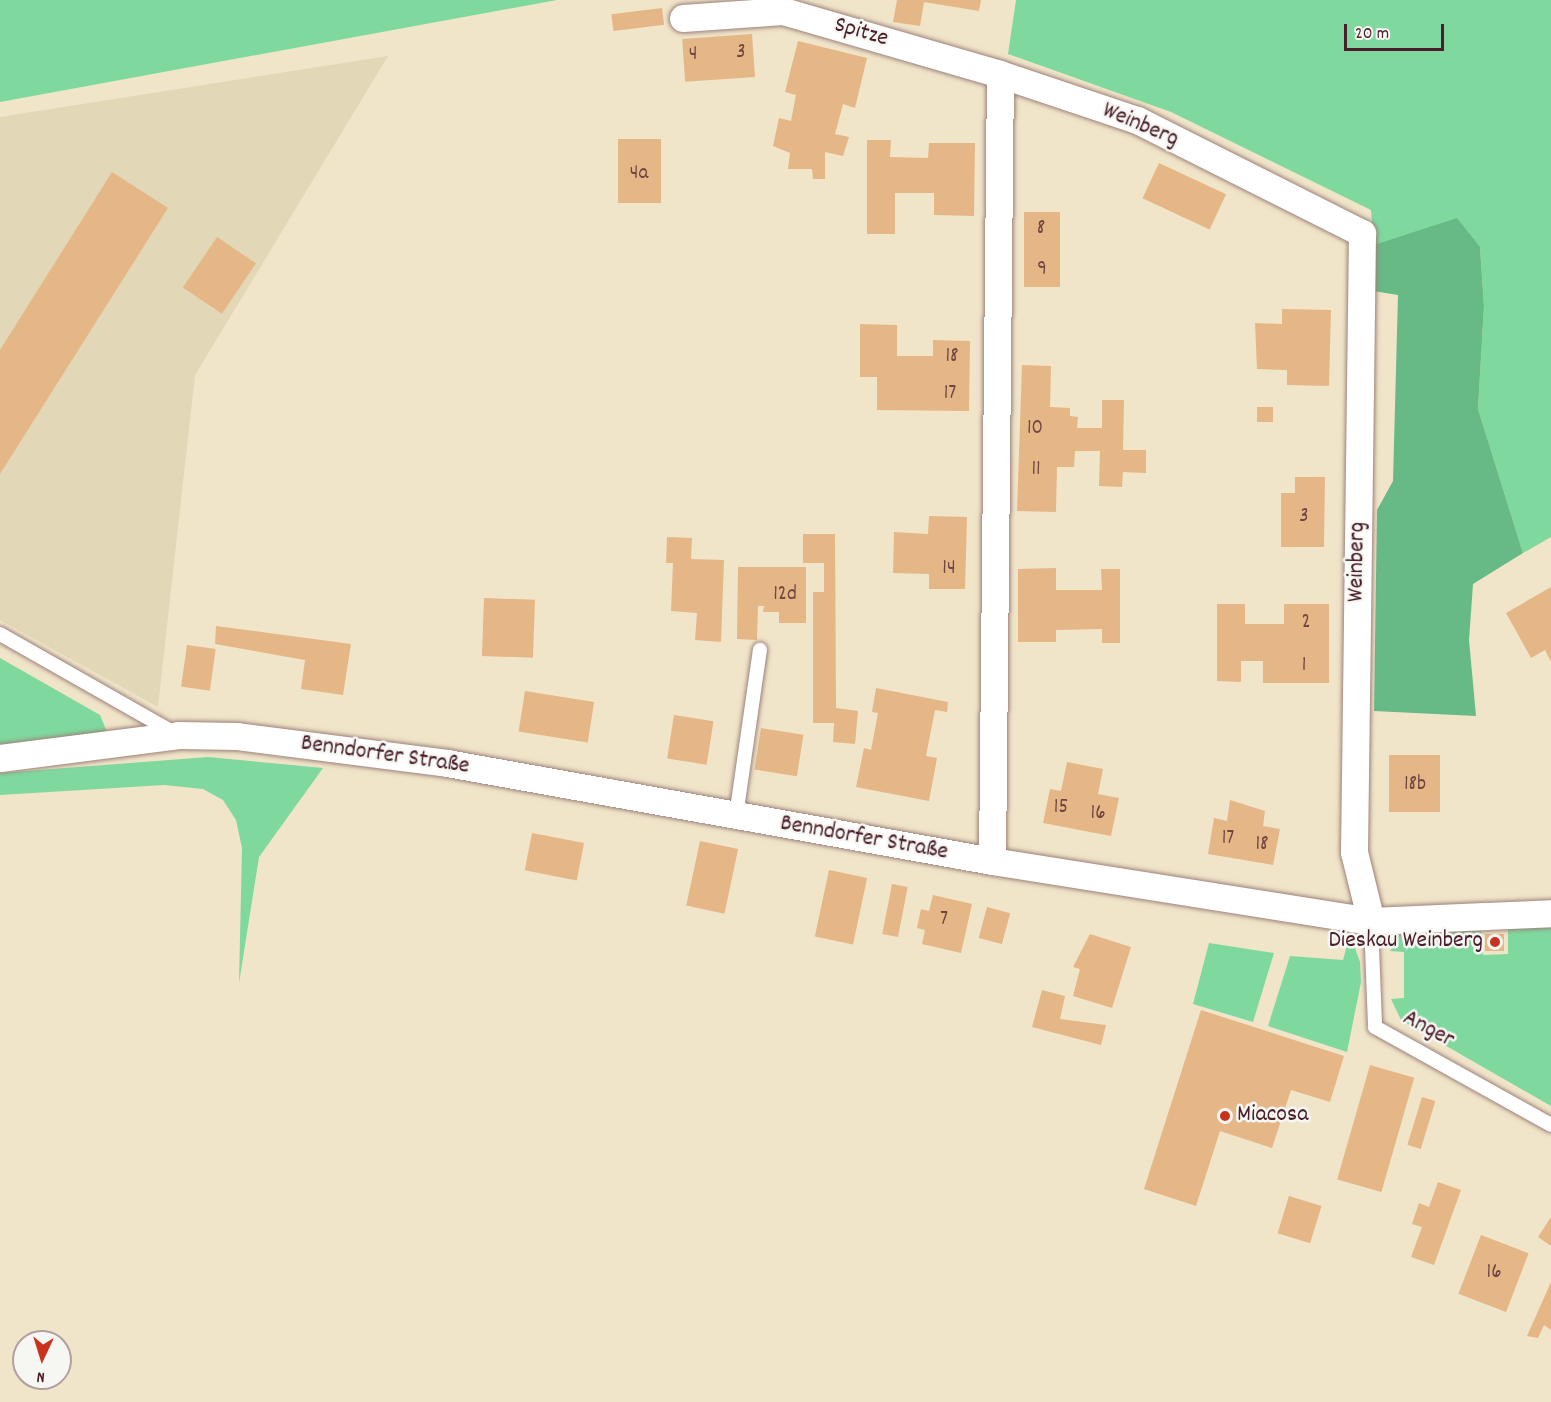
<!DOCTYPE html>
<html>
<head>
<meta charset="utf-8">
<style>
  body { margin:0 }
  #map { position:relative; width:1551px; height:1402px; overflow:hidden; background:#f0e4c9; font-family:Dekko,sans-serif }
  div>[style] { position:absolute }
  .built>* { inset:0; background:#e2d7b7 }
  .green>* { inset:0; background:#7fd99f }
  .forest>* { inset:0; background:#67b986 }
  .building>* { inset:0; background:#e5b787; transform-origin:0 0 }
  .roads { filter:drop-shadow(0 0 2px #9d827a) drop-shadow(0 0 2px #9d827a) }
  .service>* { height:14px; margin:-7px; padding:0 7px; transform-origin:7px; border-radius:7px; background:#fff }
  .minor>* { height:27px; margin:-13.5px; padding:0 13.5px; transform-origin:13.5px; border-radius:13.5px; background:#fff }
  .dots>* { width:16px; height:16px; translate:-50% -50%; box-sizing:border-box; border:3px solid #f6f6f2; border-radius:50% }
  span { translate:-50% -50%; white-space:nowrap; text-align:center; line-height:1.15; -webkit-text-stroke:5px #f6f6f2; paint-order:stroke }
  .number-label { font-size:21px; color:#714542 }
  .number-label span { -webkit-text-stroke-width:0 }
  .street-label { font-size:24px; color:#4a1f2b }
  .poi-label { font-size:24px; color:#4a1f2b }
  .right { translate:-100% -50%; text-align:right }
  .left { translate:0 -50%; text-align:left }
  .north { position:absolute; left:12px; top:1330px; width:60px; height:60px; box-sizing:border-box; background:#f6f6f2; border:2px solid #b1a0a2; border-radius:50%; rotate:184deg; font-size:16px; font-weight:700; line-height:24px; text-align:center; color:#4a1f2b }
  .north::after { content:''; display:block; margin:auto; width:21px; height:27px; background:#c8321e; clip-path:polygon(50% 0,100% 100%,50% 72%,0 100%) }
  .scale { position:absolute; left:1344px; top:24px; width:100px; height:27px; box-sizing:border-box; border:3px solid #4a1f2b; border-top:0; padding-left:8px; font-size:18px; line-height:21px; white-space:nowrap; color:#4a1f2b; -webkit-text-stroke:4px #f6f6f2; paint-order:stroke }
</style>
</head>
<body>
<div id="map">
  <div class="built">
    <div style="clip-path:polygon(388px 56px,195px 375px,158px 707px,0 620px,0 117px)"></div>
  </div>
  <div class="green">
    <div style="clip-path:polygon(0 0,557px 0,0 102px)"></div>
    <div style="clip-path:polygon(1016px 0,1551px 0,1551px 537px,1523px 553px,1478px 409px,1484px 306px,1480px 247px,1374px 245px,1371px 210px,1171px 112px,1008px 54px)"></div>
    <div style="clip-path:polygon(0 658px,100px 715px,107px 732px,0 750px)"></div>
    <div style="clip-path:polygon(208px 757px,323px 768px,259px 857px,239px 983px,242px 848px,236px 820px,223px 800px,203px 789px,164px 785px,0 795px,0 773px)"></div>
    <div style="clip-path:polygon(1551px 926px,1551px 1106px,1401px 1020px,1391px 999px,1404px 998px,1404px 952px,1390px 951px,1399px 935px,1481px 930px,1483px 955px,1508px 954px,1508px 928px)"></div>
    <div style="clip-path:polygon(1350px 934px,1360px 962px,1361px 982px,1347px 1052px,1268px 1026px,1290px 956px,1343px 960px)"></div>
    <div style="clip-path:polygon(1209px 943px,1274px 953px,1253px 1022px,1193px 1004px)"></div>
  </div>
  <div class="forest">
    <div style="clip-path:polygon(1457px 218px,1480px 247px,1484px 306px,1478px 409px,1523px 553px,1473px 584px,1469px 640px,1476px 716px,1374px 711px,1377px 510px,1393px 481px,1398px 295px,1373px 291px,1374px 245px)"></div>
  </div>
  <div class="building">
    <div style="clip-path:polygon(897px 0,981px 0,979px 11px,924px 2px,920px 26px,893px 22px)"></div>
    <div style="left:662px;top:8px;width:17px;height:51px;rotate:83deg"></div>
    <div style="left:752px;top:34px;width:43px;height:70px;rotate:86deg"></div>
    <div style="clip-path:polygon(798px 41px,867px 58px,855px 108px,843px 104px,835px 134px,849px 137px,843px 156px,825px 152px,825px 179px,813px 179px,812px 169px,788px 169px,790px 153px,773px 146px,779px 118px,791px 121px,796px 95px,785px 92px)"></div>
    <div style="left:618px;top:139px;width:43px;height:64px"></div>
    <div style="clip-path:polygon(867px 140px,891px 140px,890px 157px,928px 158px,929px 143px,975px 143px,974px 216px,934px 215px,934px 193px,895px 193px,895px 234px,867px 234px)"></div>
    <div style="left:1159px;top:163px;width:74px;height:39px;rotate:25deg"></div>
    <div style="clip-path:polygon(112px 172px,168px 208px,0 474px,0 350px)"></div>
    <div style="left:1024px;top:212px;width:36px;height:75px"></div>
    <div style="left:217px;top:237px;width:47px;height:61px;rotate:34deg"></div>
    <div style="clip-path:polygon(1282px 309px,1331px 310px,1329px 386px,1287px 385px,1287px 370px,1257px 369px,1255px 323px,1282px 324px)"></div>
    <div style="clip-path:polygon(860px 324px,897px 325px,897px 356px,933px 356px,933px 340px,970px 341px,969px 411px,877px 410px,877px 377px,860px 377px)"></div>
    <div style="clip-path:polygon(1022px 365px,1051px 366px,1050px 407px,1070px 408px,1070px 416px,1078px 417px,1077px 428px,1102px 428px,1102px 400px,1124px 400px,1123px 450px,1146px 450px,1146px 473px,1123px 472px,1122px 487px,1099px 486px,1100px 451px,1075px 451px,1074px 467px,1057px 467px,1056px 512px,1017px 511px)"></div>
    <div style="left:1257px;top:407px;width:16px;height:15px"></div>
    <div style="clip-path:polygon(1295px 477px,1325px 477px,1324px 547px,1281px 547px,1281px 493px,1295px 493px)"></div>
    <div style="clip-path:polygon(929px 516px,967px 517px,965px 589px,929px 589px,929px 574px,893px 573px,894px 532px,928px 534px)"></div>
    <div style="clip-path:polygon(803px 534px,835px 534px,836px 708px,858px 711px,855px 744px,833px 742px,834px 723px,813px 723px,813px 592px,824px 592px,824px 563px,803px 563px)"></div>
    <div style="clip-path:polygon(667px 537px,692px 538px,691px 559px,724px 560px,721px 642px,695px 640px,697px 613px,671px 611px,673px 563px,666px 563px)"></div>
    <div style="clip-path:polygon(738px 567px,806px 567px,806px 623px,779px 623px,779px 612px,763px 612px,764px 606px,758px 606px,757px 640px,737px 639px)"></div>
    <div style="clip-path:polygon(1056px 568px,1056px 590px,1102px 590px,1101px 569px,1120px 569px,1120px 643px,1102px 643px,1102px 629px,1056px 630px,1056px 642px,1018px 642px,1018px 569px)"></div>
    <div style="clip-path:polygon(1551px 587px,1551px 662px,1545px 650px,1531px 658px,1506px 613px)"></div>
    <div style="left:484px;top:598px;width:51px;height:58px;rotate:2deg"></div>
    <div style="clip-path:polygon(1217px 604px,1245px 604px,1245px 624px,1284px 624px,1284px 604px,1329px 604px,1329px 683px,1263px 683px,1263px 661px,1241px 661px,1241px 682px,1217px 681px)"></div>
    <div style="clip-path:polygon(216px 626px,351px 644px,343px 695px,301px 689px,305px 660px,215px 644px)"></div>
    <div style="left:187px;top:645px;width:29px;height:42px;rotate:8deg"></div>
    <div style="clip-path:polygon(876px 688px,948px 702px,947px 712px,935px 710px,926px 756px,937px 758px,929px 801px,856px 787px,864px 748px,871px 750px,878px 713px,872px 712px)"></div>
    <div style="left:525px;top:691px;width:70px;height:41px;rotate:9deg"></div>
    <div style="left:674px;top:715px;width:40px;height:44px;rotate:9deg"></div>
    <div style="left:761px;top:728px;width:43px;height:42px;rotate:9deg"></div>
    <div style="left:1389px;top:755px;width:51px;height:57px"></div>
    <div style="clip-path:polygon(1067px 762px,1103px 769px,1098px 794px,1119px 798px,1111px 836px,1043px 823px,1050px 789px,1061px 791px)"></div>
    <div style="clip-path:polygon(1230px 800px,1265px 811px,1263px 826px,1280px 829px,1273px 865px,1208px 854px,1214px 818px,1227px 821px)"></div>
    <div style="left:532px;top:833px;width:53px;height:38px;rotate:11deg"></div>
    <div style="left:700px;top:841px;width:39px;height:66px;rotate:12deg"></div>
    <div style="left:829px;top:870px;width:39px;height:68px;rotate:12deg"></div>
    <div style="left:892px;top:884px;width:16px;height:51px;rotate:11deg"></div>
    <div style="clip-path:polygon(933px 895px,972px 904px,961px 953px,922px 944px,925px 930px,917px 928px,921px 909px,929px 911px)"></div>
    <div style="left:987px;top:907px;width:24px;height:32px;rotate:15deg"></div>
    <div style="clip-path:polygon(1090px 934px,1131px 947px,1112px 1008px,1073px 996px,1080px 969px,1073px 967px)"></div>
    <div style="left:1485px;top:934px;width:19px;height:17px"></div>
    <div style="clip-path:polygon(1042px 990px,1065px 996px,1060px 1019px,1106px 1025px,1101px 1045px,1032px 1027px)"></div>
    <div style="clip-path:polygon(1201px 1010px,1344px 1056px,1330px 1102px,1291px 1090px,1272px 1148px,1220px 1131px,1196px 1206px,1144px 1189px)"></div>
    <div style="left:1370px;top:1065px;width:46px;height:119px;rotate:16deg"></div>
    <div style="left:1422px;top:1097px;width:14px;height:50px;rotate:17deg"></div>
    <div style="clip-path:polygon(1438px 1182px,1461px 1190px,1434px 1265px,1411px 1257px,1422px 1227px,1412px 1224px,1419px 1203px,1429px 1207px)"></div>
    <div style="left:1289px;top:1196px;width:34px;height:39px;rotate:17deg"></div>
    <div style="clip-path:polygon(1551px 1217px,1551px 1246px,1538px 1237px)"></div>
    <div style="left:1481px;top:1235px;width:51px;height:63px;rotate:21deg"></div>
    <div style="clip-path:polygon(1551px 1282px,1551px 1330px,1544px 1325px,1538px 1338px,1527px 1336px)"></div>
  </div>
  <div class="roads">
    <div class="service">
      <div style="left:0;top:634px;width:200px;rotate:29.6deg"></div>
      <div style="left:736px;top:816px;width:168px;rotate:-81.8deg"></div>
      <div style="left:1371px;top:921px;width:106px;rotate:87.8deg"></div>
      <div style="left:1375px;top:1027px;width:201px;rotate:29.1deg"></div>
    </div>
    <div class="minor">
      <div style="left:683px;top:18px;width:100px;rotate:-4deg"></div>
      <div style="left:783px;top:11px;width:226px;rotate:16.2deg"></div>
      <div style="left:1000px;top:74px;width:145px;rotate:18.6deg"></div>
      <div style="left:1137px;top:120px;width:252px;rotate:26.7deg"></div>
      <div style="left:1362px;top:233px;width:619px;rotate:90.74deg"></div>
      <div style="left:1354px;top:852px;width:71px;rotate:76.2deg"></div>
      <div style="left:0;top:758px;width:180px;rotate:-7.3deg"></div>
      <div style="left:179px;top:735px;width:58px;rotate:1deg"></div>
      <div style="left:237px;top:736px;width:212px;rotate:7.3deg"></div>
      <div style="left:447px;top:763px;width:554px;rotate:10.19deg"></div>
      <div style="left:992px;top:861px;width:384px;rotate:9deg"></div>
      <div style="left:1371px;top:921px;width:180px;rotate:-2.5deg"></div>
      <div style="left:992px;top:861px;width:787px;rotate:-89.42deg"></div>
    </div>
  </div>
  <div class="dots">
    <div style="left:1495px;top:942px;background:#c8321e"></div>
    <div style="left:1225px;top:1116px;background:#c8321e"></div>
  </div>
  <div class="number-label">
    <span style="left:741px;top:53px">3</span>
    <span style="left:693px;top:55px">4</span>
    <span style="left:639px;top:174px">4a</span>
    <span style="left:1041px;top:229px">8</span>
    <span style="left:1042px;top:270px">9</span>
    <span style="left:952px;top:357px">18</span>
    <span style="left:950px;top:394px">17</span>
    <span style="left:1035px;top:429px">10</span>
    <span style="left:1036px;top:470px">11</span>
    <span style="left:1304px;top:517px">3</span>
    <span style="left:949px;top:569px">14</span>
    <span style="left:785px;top:595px">12d</span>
    <span style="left:1306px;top:623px">2</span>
    <span style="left:1304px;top:666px">1</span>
    <span style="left:1415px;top:785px">18b</span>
    <span style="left:1061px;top:808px">15</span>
    <span style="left:1098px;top:814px">16</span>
    <span style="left:1228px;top:839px">17</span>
    <span style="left:1262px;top:845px">18</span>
    <span style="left:944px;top:920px">7</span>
    <span style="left:1494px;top:1273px">16</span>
  </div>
  <div class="street-label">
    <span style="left:861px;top:33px;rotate:16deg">Spitze</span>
    <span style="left:1140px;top:126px;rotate:23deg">Weinberg</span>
    <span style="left:1358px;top:562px;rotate:-89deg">Weinberg</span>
    <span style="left:385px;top:756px;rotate:8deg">Benndorfer Straße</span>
    <span style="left:864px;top:839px;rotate:10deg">Benndorfer Straße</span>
    <span style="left:1428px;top:1030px;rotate:28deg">Anger</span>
  </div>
  <div class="poi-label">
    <span class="right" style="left:1483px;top:942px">Dieskau Weinberg</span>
    <span class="left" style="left:1237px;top:1116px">Miacosa</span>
  </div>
  <div class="north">N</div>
  <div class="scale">20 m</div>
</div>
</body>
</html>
